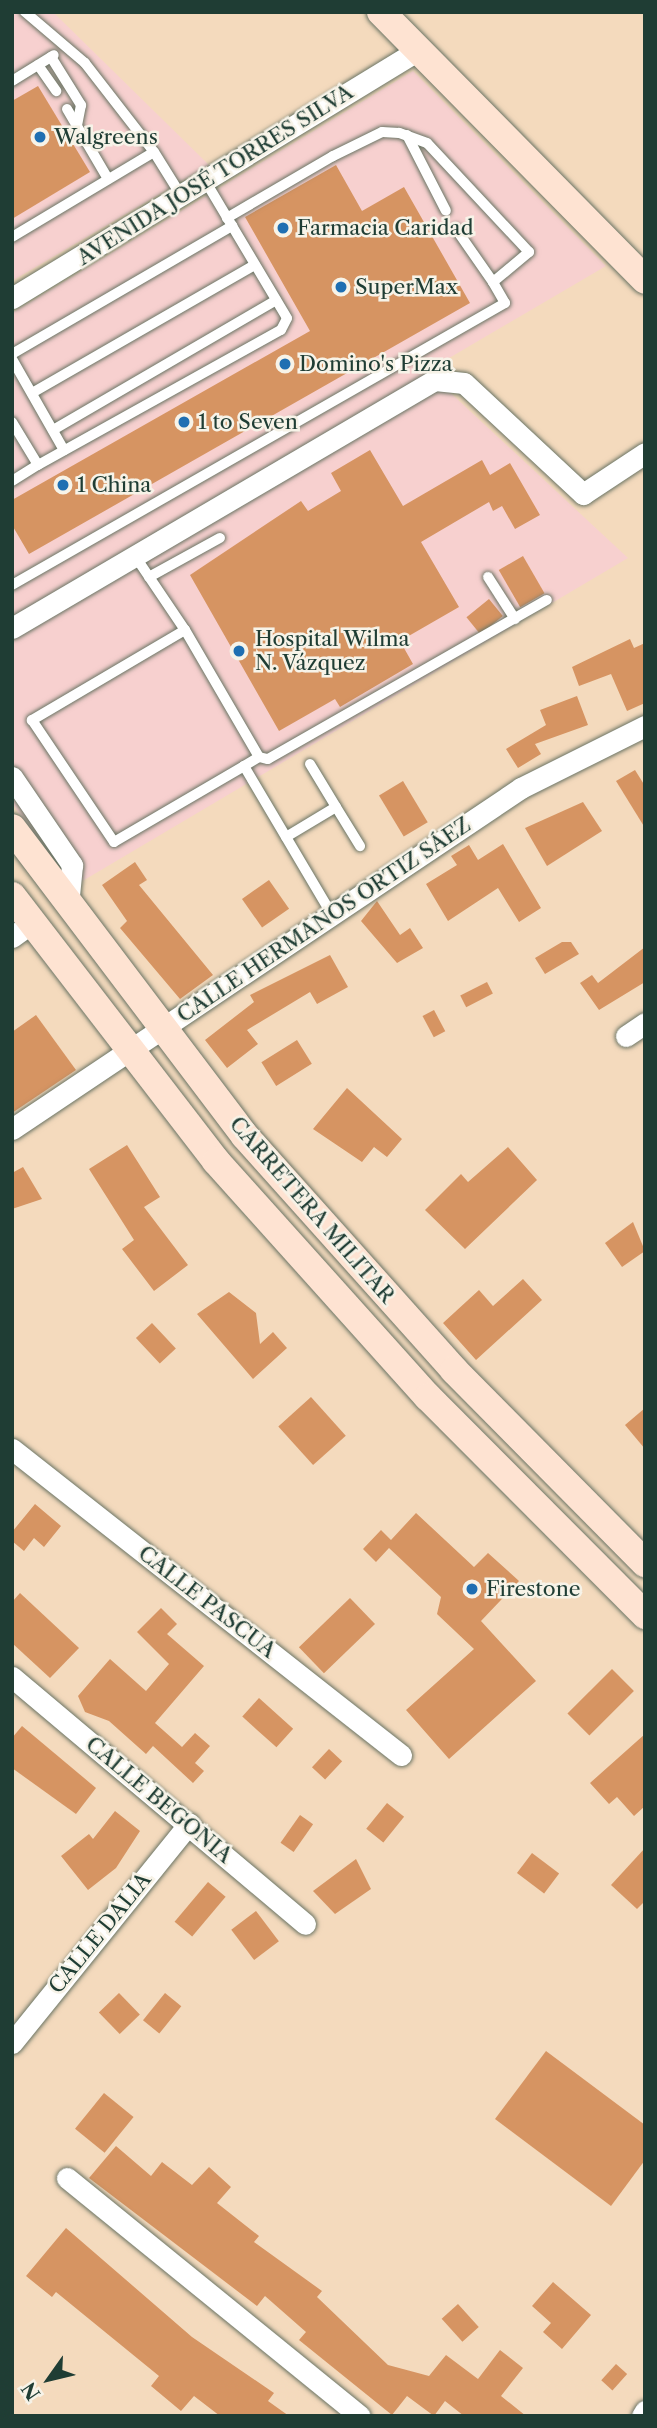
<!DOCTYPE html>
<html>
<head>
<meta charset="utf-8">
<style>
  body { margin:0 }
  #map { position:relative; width:657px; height:2428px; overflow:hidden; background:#f4dabd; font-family:"Libre Caslon Text",serif }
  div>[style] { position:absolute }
  .built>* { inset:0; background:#f7d0cf }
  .building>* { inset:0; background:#d69462; transform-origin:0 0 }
  .roads { filter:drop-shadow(0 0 2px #6a7464) drop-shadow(0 0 2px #6a7464) }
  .lane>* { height:10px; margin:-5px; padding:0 5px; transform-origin:5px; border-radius:5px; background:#fff }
  .street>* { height:21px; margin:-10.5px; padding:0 10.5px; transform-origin:10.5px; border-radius:10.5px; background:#fff }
  .secondary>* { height:28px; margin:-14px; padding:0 14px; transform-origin:14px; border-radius:14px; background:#fee3d2 }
  .dots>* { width:19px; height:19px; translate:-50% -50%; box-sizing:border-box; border:4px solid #f7f3e8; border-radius:50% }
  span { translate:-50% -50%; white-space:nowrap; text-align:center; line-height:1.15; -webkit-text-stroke:5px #f7f3e8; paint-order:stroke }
  .poi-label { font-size:21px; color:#1f3d34 }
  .left { translate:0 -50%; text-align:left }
  .street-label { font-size:21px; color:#1f3d34 }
  .frame { position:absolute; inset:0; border:14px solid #1f3d34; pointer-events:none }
  .north { position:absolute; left:14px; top:2344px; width:70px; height:70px; -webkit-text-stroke:5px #f7f3e8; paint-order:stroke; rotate:236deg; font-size:19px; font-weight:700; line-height:28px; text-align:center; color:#1f3d34 }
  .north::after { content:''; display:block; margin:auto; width:24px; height:32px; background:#1f3d34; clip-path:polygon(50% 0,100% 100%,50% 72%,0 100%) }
</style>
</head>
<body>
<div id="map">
  <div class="built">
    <div style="clip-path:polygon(12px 12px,53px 12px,209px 165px,12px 281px)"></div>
    <div style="clip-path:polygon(413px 71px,606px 266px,427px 371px,628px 558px,69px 889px,12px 803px,12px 313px)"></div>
  </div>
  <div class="building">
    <div style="clip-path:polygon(38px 86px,90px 172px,12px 219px,12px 101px)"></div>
    <div style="clip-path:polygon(336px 165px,362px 211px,404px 187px,470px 303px,29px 554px,12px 525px,12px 500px,310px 331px,245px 217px)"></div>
    <div style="clip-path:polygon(370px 450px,403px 506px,482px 460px,490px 475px,510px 463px,540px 515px,515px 529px,502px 506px,493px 511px,489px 502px,421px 542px,459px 607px,400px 641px,413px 664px,340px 707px,335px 699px,279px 731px,190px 575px,301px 501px,308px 511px,341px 491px,331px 473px)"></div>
    <div style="left:523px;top:556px;width:43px;height:28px;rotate:60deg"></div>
    <div style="left:489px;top:599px;width:22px;height:29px;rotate:51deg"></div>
    <div style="clip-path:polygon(630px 639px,634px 648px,645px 643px,645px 703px,627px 711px,611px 674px,579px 686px,572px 667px)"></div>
    <div style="clip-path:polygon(577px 696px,588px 725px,535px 744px,541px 754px,518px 768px,506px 749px,546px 725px,540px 710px)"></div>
    <div style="clip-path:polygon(635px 770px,645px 786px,645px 828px,616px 781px)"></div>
    <div style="left:403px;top:781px;width:48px;height:28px;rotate:59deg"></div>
    <div style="clip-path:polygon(583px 802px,602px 831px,547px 866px,525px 828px)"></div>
    <div style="clip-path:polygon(503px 844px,541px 908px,519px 922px,498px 888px,448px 921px,426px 884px,457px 865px,451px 856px,469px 845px,478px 860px)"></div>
    <div style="clip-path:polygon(135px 862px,147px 880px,139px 885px,213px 975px,180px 999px,120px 928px,127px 921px,102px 885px)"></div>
    <div style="left:269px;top:880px;width:35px;height:33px;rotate:55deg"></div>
    <div style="clip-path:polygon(377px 901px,400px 935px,410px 928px,423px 948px,397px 963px,361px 921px)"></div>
    <div style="clip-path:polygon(562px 942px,571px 942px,579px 954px,545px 974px,535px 958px)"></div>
    <div style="clip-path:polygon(645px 947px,645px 982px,599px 1010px,580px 983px,592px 975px,598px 983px)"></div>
    <div style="clip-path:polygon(330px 955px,348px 987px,317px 1004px,310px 992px,247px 1030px,258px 1044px,227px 1068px,205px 1040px,254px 1002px,250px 995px)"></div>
    <div style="left:487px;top:982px;width:13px;height:30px;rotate:63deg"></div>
    <div style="left:434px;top:1010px;width:24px;height:13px;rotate:62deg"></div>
    <div style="clip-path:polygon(36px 1015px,76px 1070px,12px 1113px,12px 1032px)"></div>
    <div style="left:297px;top:1040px;width:28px;height:42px;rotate:58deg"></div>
    <div style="clip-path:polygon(347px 1088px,402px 1139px,387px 1157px,374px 1147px,362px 1162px,313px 1129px)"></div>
    <div style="clip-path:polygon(127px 1145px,160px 1197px,144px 1207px,188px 1265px,154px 1291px,122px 1249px,134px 1240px,89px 1169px)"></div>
    <div style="clip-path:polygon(508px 1147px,537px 1180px,465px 1249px,425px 1210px,461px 1174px,468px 1182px)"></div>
    <div style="clip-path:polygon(23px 1167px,42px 1199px,12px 1209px,12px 1173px)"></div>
    <div style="clip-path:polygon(633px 1222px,645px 1251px,622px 1267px,605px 1243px)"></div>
    <div style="clip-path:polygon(523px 1279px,542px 1300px,476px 1360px,443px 1323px,479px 1290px,493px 1306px)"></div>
    <div style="clip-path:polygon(229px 1292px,256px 1313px,260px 1344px,273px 1332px,287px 1348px,253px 1379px,197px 1314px)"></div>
    <div style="left:152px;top:1323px;width:35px;height:22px;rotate:47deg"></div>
    <div style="left:311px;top:1397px;width:52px;height:44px;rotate:48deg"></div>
    <div style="clip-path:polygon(645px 1408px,645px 1449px,625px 1425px)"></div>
    <div style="clip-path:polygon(35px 1504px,61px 1526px,44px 1547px,34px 1538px,24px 1551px,12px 1541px,12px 1532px)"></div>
    <div style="clip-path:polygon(416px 1513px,474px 1567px,488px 1553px,519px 1581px,481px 1621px,536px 1681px,449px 1759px,406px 1710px,474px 1649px,437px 1614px,441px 1597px,389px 1548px,376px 1562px,363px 1549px,381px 1530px,391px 1540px)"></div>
    <div style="clip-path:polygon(20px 1593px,79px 1648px,50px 1678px,12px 1643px,12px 1602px)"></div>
    <div style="left:350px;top:1598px;width:36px;height:71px;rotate:46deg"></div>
    <div style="clip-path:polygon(161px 1608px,177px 1624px,167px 1634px,204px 1666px,155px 1723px,182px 1747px,195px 1733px,210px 1746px,195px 1763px,204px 1771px,193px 1783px,153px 1746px,146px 1754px,109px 1721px,85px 1712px,78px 1696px,110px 1659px,146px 1691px,169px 1664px,137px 1632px)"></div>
    <div style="left:612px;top:1669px;width:31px;height:63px;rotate:45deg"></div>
    <div style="left:259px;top:1698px;width:46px;height:25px;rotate:42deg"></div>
    <div style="clip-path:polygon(22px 1726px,96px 1788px,76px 1814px,12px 1768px,12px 1738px)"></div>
    <div style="clip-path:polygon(645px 1734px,645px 1806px,634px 1816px,617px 1797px,609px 1804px,590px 1783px)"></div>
    <div style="left:329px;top:1749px;width:18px;height:25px;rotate:43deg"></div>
    <div style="left:387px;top:1803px;width:22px;height:33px;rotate:39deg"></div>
    <div style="clip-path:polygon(115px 1811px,140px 1831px,116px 1868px,88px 1890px,61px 1856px,89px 1834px,93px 1839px)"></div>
    <div style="left:300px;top:1815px;width:16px;height:34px;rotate:35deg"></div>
    <div style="clip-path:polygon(645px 1848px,645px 1901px,637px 1909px,611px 1885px)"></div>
    <div style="left:532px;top:1853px;width:34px;height:25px;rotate:37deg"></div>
    <div style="clip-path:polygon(356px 1859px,371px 1889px,335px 1914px,313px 1891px)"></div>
    <div style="left:208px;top:1882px;width:23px;height:52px;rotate:40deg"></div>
    <div style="left:256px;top:1911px;width:38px;height:31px;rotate:53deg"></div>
    <div style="left:119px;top:1993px;width:30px;height:28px;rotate:46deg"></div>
    <div style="left:165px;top:1993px;width:21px;height:35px;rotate:39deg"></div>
    <div style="clip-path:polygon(546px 2051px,645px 2125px,645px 2160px,611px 2206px,495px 2119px)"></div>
    <div style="left:104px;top:2093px;width:38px;height:46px;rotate:39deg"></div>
    <div style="clip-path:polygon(116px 2146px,151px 2176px,162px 2162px,192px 2185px,209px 2167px,231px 2187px,217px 2203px,259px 2236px,254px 2242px,322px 2291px,317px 2297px,388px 2365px,429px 2376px,446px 2355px,478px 2379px,500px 2350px,523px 2368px,501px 2396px,526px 2416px,464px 2416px,445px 2401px,434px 2416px,407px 2396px,392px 2415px,299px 2340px,306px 2332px,265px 2296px,257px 2306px,89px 2178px)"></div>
    <div style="clip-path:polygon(66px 2228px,192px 2337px,274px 2393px,268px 2401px,289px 2416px,220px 2416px,194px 2396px,181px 2411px,151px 2386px,159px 2376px,56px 2292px,52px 2297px,26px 2276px)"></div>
    <div style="clip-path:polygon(553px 2282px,591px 2315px,562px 2349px,543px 2332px,551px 2323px,532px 2306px)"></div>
    <div style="left:458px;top:2304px;width:31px;height:22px;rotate:48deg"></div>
    <div style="left:616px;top:2364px;width:15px;height:22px;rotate:42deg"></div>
  </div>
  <div class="roads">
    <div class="lane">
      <div style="left:51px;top:57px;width:57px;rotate:58deg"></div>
      <div style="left:81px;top:105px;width:21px;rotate:101deg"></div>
      <div style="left:38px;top:65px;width:32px;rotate:55deg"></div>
      <div style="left:12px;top:81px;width:49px;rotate:-31.8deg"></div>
      <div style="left:67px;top:109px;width:81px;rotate:59.6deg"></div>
      <div style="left:407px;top:135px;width:85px;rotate:62.8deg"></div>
      <div style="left:154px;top:152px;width:53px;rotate:58.1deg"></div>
      <div style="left:456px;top:229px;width:65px;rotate:55.1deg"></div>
      <div style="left:12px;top:237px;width:165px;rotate:-30.9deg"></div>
      <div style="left:154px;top:152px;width:113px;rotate:-127.8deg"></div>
      <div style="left:85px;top:63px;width:79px;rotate:-139.6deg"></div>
      <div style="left:12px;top:354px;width:255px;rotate:-30.2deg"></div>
      <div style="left:12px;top:359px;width:105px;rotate:60.3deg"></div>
      <div style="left:32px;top:393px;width:257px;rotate:-29.9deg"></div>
      <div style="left:12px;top:422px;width:50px;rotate:58.8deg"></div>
      <div style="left:38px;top:465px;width:278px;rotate:-29.1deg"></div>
      <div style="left:281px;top:330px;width:13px;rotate:-63deg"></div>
      <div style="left:287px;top:318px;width:158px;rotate:-120.8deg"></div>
      <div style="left:53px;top:430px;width:258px;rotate:-30.2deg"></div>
      <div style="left:12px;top:481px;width:31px;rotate:-32deg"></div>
      <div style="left:135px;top:556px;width:89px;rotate:56deg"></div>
      <div style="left:149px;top:577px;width:81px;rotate:-28.8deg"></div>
      <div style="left:488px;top:577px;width:50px;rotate:57.3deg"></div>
      <div style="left:12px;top:585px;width:568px;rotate:-29.77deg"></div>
      <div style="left:505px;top:303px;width:24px;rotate:-120deg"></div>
      <div style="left:493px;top:282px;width:47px;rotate:-39.8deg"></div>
      <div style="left:529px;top:252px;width:149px;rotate:-133.1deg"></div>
      <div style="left:427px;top:143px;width:30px;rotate:-160deg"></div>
      <div style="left:399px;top:133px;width:17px;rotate:-177deg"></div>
      <div style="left:382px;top:132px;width:55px;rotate:153.9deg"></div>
      <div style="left:333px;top:156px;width:123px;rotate:149.7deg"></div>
      <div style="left:259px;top:757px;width:9px;rotate:13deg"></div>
      <div style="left:268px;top:759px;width:321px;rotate:-29.7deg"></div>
      <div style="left:310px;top:764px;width:50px;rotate:58.8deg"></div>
      <div style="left:244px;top:766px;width:17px;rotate:-31deg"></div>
      <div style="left:259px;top:757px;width:147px;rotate:-120.2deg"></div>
      <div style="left:185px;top:630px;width:178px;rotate:149.5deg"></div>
      <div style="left:32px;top:720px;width:147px;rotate:56.1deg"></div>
      <div style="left:114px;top:842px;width:151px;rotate:-30.3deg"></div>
      <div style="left:244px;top:766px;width:173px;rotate:59.4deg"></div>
      <div style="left:286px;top:837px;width:58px;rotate:-31deg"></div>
      <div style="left:336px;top:807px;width:46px;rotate:58.4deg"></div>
    </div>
    <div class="street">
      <div style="left:12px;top:298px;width:476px;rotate:-31.4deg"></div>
      <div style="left:12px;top:628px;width:490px;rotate:-30.4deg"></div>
      <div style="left:435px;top:380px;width:29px;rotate:6deg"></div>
      <div style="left:464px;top:383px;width:163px;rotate:43deg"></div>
      <div style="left:583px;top:494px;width:74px;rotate:-33.5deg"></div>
      <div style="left:12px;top:777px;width:107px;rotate:55.7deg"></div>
      <div style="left:72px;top:865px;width:41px;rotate:95.6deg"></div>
      <div style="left:12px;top:937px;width:24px;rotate:-36deg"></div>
      <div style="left:626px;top:1036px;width:23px;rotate:-34deg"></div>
      <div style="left:12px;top:1129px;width:613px;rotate:-33.82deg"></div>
      <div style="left:521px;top:788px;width:139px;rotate:-26.6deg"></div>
      <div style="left:12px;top:1449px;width:495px;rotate:38.2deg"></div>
      <div style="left:12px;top:1677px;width:383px;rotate:40.1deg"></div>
      <div style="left:12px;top:2043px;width:282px;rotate:-51.1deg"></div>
      <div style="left:67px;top:2178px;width:377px;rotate:39.1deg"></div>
      <div style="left:642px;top:2416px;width:6px;rotate:-59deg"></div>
    </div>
    <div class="secondary">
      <div style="left:381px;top:12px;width:376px;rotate:45.4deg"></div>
      <div style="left:12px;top:828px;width:386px;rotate:52.9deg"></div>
      <div style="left:245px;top:1136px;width:314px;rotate:48.2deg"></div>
      <div style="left:454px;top:1370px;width:272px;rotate:45.3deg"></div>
      <div style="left:12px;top:896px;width:334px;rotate:52.4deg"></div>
      <div style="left:216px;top:1161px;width:317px;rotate:48.1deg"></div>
      <div style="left:428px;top:1397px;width:308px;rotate:45.1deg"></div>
    </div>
  </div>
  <div class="dots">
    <div style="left:40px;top:137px;background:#1f6fb2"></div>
    <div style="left:283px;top:228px;background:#1f6fb2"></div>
    <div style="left:341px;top:287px;background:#1f6fb2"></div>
    <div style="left:285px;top:364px;background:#1f6fb2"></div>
    <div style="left:184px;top:422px;background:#1f6fb2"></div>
    <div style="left:63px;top:485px;background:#1f6fb2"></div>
    <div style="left:239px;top:651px;background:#1f6fb2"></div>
    <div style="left:472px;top:1589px;background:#1f6fb2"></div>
  </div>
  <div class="poi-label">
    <span class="left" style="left:54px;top:137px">Walgreens</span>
    <span class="left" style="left:297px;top:228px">Farmacia Caridad</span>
    <span class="left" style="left:355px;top:287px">SuperMax</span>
    <span class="left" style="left:299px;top:364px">Domino's Pizza</span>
    <span class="left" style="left:198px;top:422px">1 to Seven</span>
    <span class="left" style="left:77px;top:485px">1 China</span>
    <span class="left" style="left:255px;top:651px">Hospital Wilma<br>N. Vázquez</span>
    <span class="left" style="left:486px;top:1589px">Firestone</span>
  </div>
  <div class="street-label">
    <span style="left:215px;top:175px;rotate:-32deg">AVENIDA JOSÉ TORRES SILVA</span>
    <span style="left:324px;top:920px;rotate:-34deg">CALLE HERMANOS ORTIZ SÁEZ</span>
    <span style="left:312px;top:1210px;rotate:49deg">CARRETERA MILITAR</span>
    <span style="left:207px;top:1602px;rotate:38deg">CALLE PASCUA</span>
    <span style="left:159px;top:1800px;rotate:40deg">CALLE BEGONIA</span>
    <span style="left:100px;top:1933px;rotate:-51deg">CALLE DALIA</span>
  </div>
  <div class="frame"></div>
  <div class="north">N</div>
</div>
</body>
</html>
